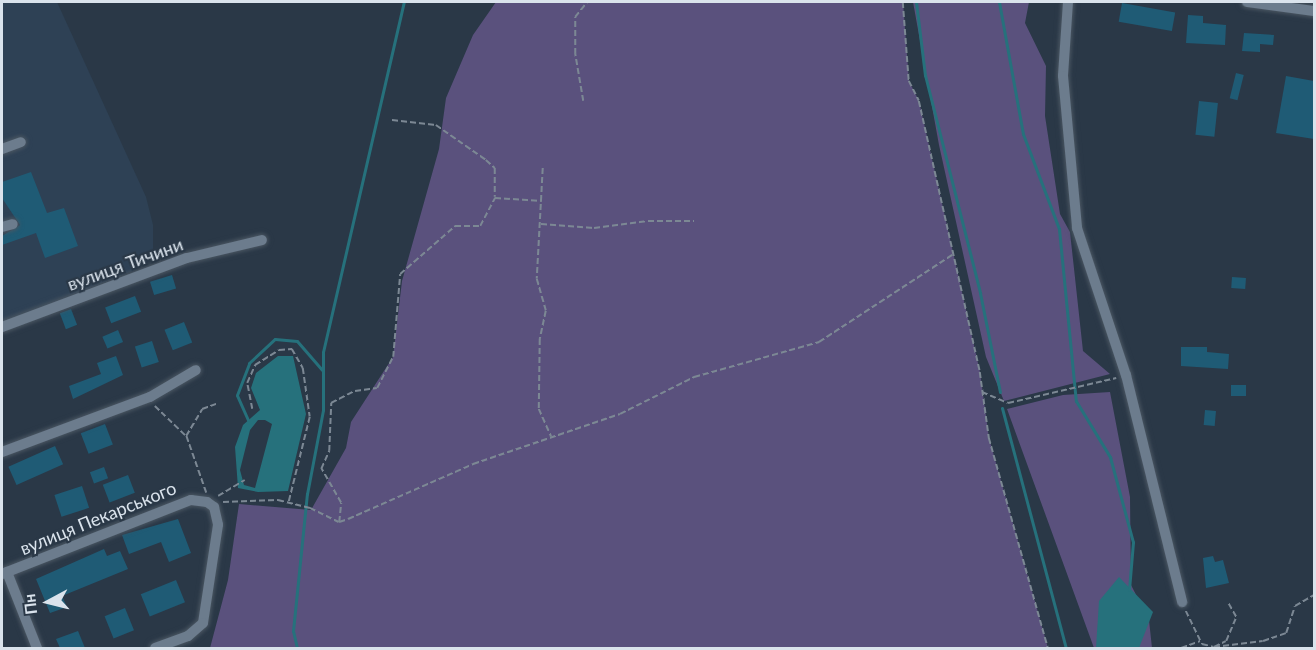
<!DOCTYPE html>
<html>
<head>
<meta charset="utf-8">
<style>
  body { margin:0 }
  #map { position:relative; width:1316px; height:650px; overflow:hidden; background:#2a3847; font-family:Lato,sans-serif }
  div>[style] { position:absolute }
  .built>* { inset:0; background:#2e4155 }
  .green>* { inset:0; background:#5a517d }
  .water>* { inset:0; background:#26717c }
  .stream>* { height:3px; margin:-1.5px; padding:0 1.5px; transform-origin:1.5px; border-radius:1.5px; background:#26717c }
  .building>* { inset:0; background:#1f5b75; transform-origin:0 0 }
  .path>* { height:1.5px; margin-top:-0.75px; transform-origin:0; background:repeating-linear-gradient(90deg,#7c8894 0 6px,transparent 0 9px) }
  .roads { filter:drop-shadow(0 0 2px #4a5662) drop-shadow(0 0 2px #4a5662) }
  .minor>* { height:10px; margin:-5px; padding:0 5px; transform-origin:5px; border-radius:5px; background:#6c7c8d }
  span { translate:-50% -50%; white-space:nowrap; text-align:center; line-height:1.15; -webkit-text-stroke:4.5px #2a3847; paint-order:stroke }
  .street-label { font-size:18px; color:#dae3ec }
  .frame { position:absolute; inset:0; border:3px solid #dae3ec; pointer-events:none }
  .north { position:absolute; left:18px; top:572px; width:60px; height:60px; -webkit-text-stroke:4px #2a3847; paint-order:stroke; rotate:263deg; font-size:16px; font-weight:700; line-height:24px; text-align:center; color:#dae3ec }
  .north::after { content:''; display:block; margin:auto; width:21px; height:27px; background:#dae3ec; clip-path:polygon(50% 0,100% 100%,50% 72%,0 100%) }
</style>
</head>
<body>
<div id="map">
  <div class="built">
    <div style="clip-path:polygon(2px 2px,57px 2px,146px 197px,153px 225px,153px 249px,135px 270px,2px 324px)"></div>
  </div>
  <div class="green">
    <div style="clip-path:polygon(496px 2px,903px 2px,909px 81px,919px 101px,980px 372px,989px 438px,1048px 648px,210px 648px,228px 580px,239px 504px,311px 510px,346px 448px,351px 422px,393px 357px,402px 281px,439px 149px,446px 98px,473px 35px)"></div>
    <div style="clip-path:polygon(913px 2px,1029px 2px,1025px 23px,1046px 66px,1045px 116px,1060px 214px,1070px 232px,1083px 351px,1110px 374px,1004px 401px,986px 357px,939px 145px)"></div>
    <div style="clip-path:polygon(1110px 392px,1130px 497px,1131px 585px,1149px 620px,1152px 648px,1094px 648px,1007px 409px,1063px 395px)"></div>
  </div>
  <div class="water">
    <div style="clip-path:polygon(evenodd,278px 356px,293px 356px,306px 414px,288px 491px,258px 492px,238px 488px,235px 447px,243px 425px,260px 410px,251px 388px,256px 373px,278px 356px,265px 420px,272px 424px,255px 488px,244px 485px,240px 470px,250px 430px,258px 420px,265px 420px)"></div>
    <div style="clip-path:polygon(1119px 577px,1153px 612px,1139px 648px,1096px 648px,1099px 601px)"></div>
  </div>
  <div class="stream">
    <div style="left:916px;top:2px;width:74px;rotate:83deg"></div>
    <div style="left:925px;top:75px;width:225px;rotate:75.8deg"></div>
    <div style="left:980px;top:293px;width:101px;rotate:78.6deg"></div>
    <div style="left:999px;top:2px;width:134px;rotate:79.7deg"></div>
    <div style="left:1023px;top:134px;width:102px;rotate:69.2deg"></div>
    <div style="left:1059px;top:229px;width:173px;rotate:84.4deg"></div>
    <div style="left:1076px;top:401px;width:66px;rotate:58.7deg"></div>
    <div style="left:1110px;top:457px;width:88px;rotate:74.9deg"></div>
    <div style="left:1133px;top:542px;width:48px;rotate:94.8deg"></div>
    <div style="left:1002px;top:408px;width:248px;rotate:75.1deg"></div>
    <div style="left:248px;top:420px;width:27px;rotate:-114deg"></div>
    <div style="left:237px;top:395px;width:34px;rotate:-69deg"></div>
    <div style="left:249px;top:363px;width:35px;rotate:-43deg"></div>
    <div style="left:275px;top:339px;width:22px;rotate:5deg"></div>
    <div style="left:297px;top:341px;width:38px;rotate:49deg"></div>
    <div style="left:297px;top:648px;width:17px;rotate:-103deg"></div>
    <div style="left:293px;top:631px;width:138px;rotate:-84.2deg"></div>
    <div style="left:307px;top:494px;width:86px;rotate:-79.2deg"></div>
    <div style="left:323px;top:410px;width:58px;rotate:-90deg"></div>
    <div style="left:323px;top:352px;width:359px;rotate:-77deg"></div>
  </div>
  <div class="building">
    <div style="left:1122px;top:3px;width:54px;height:19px;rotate:10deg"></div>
    <div style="clip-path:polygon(1188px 15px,1203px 16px,1203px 23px,1226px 25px,1225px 45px,1186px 43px)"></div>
    <div style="clip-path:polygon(1244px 33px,1274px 35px,1273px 45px,1260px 44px,1260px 52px,1242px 51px)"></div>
    <div style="left:1236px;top:73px;width:8px;height:26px;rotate:14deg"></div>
    <div style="clip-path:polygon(1286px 76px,1314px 81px,1314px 139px,1276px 133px)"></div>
    <div style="left:1199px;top:101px;width:19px;height:34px;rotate:6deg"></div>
    <div style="clip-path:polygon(31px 172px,47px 213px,64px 208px,78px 246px,45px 258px,36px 233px,2px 245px,2px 236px,20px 225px,2px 198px,2px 182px)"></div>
    <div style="left:172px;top:275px;width:14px;height:23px;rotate:73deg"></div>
    <div style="left:1232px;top:277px;width:14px;height:11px;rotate:4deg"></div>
    <div style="left:135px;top:296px;width:17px;height:32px;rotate:69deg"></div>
    <div style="left:71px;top:309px;width:17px;height:12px;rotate:69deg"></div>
    <div style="left:184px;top:322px;width:22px;height:21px;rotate:68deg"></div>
    <div style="left:118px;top:330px;width:13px;height:17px;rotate:67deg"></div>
    <div style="left:152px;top:341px;width:22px;height:18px;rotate:72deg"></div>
    <div style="clip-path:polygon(1181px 347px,1207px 347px,1207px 352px,1229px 354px,1228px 369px,1181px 366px)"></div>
    <div style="clip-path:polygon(116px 356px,123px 375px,73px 399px,69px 386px,101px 374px,97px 363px)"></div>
    <div style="left:1231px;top:385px;width:15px;height:11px"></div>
    <div style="left:1205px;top:410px;width:11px;height:15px;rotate:5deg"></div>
    <div style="left:105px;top:424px;width:22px;height:26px;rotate:69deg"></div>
    <div style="left:55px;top:446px;width:20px;height:51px;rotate:66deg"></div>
    <div style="left:104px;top:467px;width:12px;height:15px;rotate:70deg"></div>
    <div style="left:128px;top:475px;width:19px;height:27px;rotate:69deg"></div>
    <div style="left:82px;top:486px;width:23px;height:29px;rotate:72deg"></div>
    <div style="clip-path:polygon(178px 519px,191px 553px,169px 562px,161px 542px,129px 554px,122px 535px)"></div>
    <div style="clip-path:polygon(104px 549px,107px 556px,120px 551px,128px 569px,62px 596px,67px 607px,50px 613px,36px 579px)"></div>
    <div style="clip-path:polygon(1213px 556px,1215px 562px,1223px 560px,1229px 583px,1206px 588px,1203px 558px)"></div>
    <div style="left:176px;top:580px;width:24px;height:38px;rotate:68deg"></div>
    <div style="left:125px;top:608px;width:24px;height:22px;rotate:68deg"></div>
    <div style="clip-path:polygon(78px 631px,85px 648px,60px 648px,56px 639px)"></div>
  </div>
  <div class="path">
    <div style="left:903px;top:2px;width:79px;rotate:85.7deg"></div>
    <div style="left:909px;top:81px;width:22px;rotate:63deg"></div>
    <div style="left:919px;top:101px;width:278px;rotate:77.3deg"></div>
    <div style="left:980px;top:372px;width:67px;rotate:82.2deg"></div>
    <div style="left:989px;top:438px;width:218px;rotate:74.3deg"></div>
    <div style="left:583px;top:101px;width:48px;rotate:-99.7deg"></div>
    <div style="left:575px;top:54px;width:37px;rotate:-90deg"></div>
    <div style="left:575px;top:17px;width:19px;rotate:-51deg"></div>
    <div style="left:392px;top:120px;width:44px;rotate:6.5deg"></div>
    <div style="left:436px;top:125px;width:61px;rotate:35deg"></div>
    <div style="left:486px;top:160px;width:12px;rotate:42deg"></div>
    <div style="left:495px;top:168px;width:29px;rotate:90deg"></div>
    <div style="left:543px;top:168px;width:111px;rotate:93.1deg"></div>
    <div style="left:537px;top:279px;width:33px;rotate:74deg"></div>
    <div style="left:546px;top:311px;width:29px;rotate:102deg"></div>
    <div style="left:540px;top:339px;width:70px;rotate:90.8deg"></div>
    <div style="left:539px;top:409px;width:30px;rotate:66deg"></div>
    <div style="left:541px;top:224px;width:53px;rotate:4.3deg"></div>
    <div style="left:594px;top:228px;width:54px;rotate:-7.4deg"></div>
    <div style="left:648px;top:221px;width:46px"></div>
    <div style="left:982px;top:392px;width:28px;rotate:23deg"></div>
    <div style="left:1008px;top:403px;width:111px;rotate:-13deg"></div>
    <div style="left:155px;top:406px;width:42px;rotate:44deg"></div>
    <div style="left:252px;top:409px;width:26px;rotate:-101deg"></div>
    <div style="left:247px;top:383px;width:20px;rotate:-66deg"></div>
    <div style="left:255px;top:365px;width:28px;rotate:-32deg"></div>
    <div style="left:279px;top:350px;width:13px;rotate:-4deg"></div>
    <div style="left:292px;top:349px;width:22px;rotate:60deg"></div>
    <div style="left:303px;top:368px;width:49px;rotate:81.9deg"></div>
    <div style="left:310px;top:417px;width:88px;rotate:103.9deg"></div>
    <div style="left:206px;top:493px;width:60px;rotate:-109.3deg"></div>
    <div style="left:186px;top:436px;width:31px;rotate:-59deg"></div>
    <div style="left:202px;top:409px;width:15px;rotate:-20deg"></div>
    <div style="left:218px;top:496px;width:31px;rotate:-31deg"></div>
    <div style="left:223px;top:502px;width:55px;rotate:-2.1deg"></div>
    <div style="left:278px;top:500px;width:33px;rotate:14deg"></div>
    <div style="left:310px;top:508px;width:32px;rotate:26deg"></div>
    <div style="left:339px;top:522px;width:9px;rotate:-18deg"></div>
    <div style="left:348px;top:519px;width:137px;rotate:-23.7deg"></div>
    <div style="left:473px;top:464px;width:155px;rotate:-18.8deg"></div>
    <div style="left:620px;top:414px;width:83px;rotate:-26.6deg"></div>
    <div style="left:694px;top:377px;width:130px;rotate:-15.6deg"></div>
    <div style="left:819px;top:342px;width:159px;rotate:-33.2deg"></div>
    <div style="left:339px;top:522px;width:19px;rotate:-84deg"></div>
    <div style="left:341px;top:503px;width:39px;rotate:-120deg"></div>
    <div style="left:321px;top:469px;width:20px;rotate:-66deg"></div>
    <div style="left:329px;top:451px;width:48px;rotate:-87.6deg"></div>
    <div style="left:331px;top:403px;width:27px;rotate:-27deg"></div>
    <div style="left:355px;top:391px;width:22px;rotate:-8deg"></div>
    <div style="left:377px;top:388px;width:35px;rotate:-63deg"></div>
    <div style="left:393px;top:357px;width:83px;rotate:-85.2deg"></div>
    <div style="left:400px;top:274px;width:73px;rotate:-41.1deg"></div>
    <div style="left:455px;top:226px;width:25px"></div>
    <div style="left:480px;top:226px;width:32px;rotate:-62deg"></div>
    <div style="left:495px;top:198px;width:47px;rotate:3.7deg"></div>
    <div style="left:1186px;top:611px;width:37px;rotate:64deg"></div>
    <div style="left:1202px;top:644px;width:12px;rotate:14deg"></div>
    <div style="left:1214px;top:647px;width:13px;rotate:-27deg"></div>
    <div style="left:1226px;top:641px;width:26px;rotate:-67deg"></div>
    <div style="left:1236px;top:617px;width:16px;rotate:-120deg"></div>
    <div style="left:1214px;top:647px;width:49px;rotate:-7deg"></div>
    <div style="left:1263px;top:641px;width:24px;rotate:-19deg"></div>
    <div style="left:1286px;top:633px;width:28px;rotate:-72deg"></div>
    <div style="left:1295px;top:606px;width:22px;rotate:-30deg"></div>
    <div style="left:1181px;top:648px;width:20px;rotate:-20deg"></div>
  </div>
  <div class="roads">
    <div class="minor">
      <div style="left:1068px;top:2px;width:74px;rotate:93.9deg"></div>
      <div style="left:1063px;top:76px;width:153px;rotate:84.7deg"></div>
      <div style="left:1077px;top:228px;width:155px;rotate:71.6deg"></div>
      <div style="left:1126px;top:375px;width:234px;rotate:76.1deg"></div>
      <div style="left:1247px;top:2px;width:68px;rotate:7.7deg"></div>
      <div style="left:2px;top:149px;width:20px;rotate:-20deg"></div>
      <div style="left:2px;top:227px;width:11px;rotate:-15deg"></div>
      <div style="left:2px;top:327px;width:197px;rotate:-20.5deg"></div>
      <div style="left:187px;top:258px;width:77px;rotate:-13.5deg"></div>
      <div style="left:2px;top:452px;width:158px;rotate:-20.4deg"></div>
      <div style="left:150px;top:397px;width:53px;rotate:-30.4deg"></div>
      <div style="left:7px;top:572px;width:82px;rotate:68.5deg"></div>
      <div style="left:2px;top:574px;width:203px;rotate:-21.4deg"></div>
      <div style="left:191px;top:500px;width:16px;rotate:7deg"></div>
      <div style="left:207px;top:502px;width:9px;rotate:36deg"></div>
      <div style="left:214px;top:507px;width:18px;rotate:77deg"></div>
      <div style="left:218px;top:525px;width:99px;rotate:98.7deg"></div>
      <div style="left:203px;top:623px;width:20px;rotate:139deg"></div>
      <div style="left:188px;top:636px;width:35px;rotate:160deg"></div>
    </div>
  </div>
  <div class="street-label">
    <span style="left:125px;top:264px;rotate:-20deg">вулиця Тичини</span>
    <span style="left:98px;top:518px;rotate:-22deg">вулиця Пекарського</span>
  </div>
  <div class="frame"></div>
  <div class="north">Пн</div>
</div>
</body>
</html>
